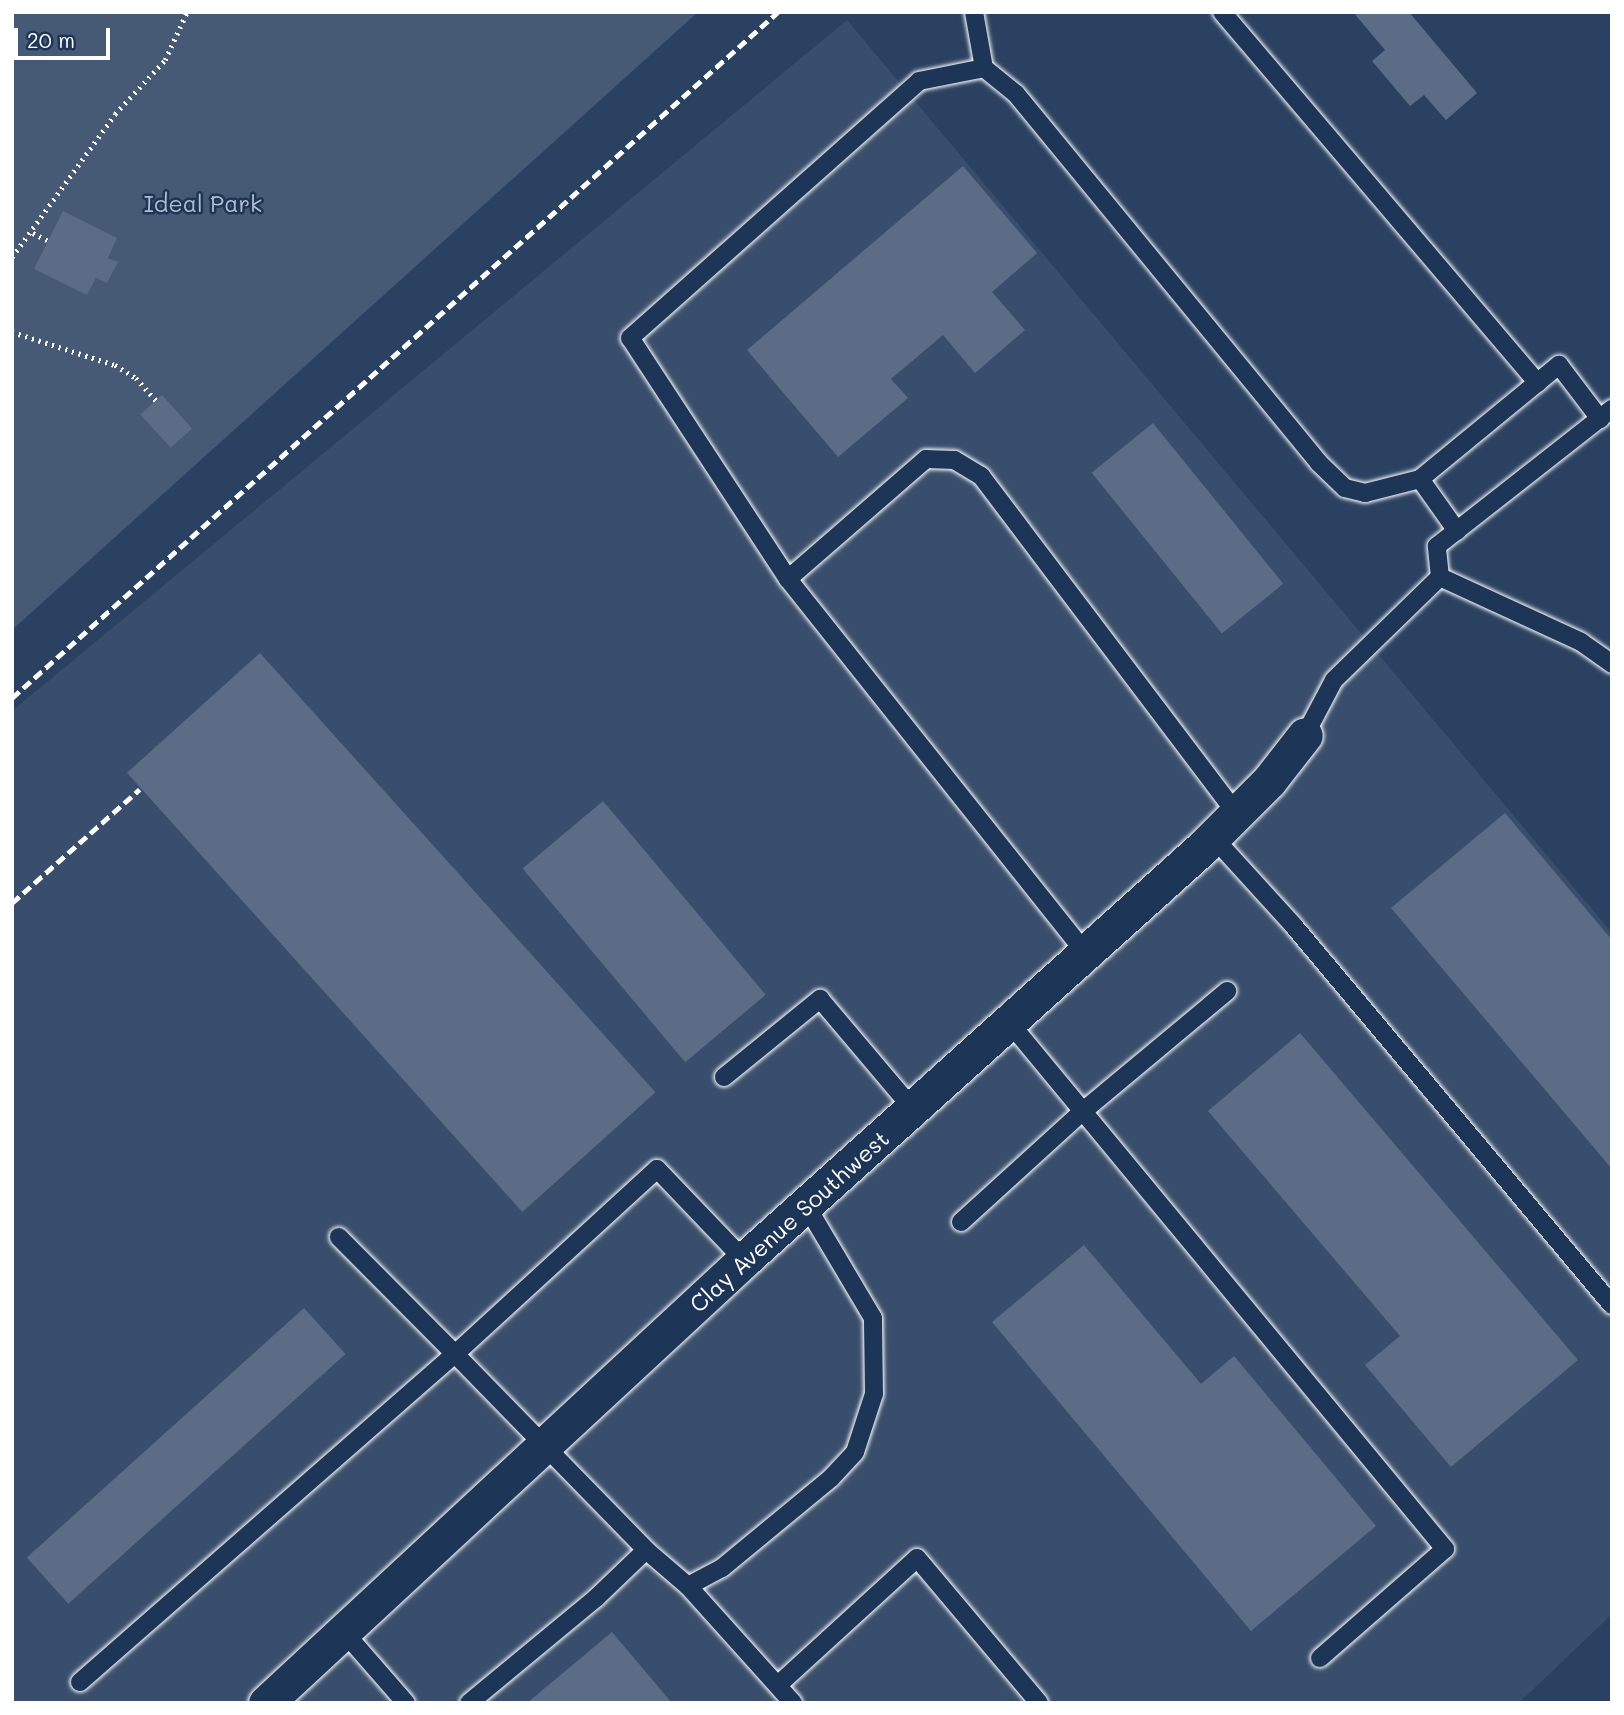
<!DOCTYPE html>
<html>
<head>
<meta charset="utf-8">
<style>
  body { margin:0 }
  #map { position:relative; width:1624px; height:1715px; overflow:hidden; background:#2a4161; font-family:Mali,sans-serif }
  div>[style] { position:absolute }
  .built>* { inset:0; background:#394e6c }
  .green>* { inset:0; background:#465975 }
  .building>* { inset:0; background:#5b6c86; transform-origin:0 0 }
  .path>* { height:4.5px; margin-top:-2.25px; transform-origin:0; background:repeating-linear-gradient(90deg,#fff 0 2px,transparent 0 7px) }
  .roads { filter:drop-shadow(0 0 2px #fff) drop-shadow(0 0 2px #fff) }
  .service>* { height:18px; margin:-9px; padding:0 9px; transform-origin:9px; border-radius:9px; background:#1d3557 }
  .minor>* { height:35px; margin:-17.5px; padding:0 17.5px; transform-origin:17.5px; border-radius:17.5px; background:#1d3557 }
  .rail>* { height:5px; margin-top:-2.5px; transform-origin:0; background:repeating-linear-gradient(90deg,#fff 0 10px,transparent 0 15px) }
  span { translate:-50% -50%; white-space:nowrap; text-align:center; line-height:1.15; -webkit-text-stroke:5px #1d3557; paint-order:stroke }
  .park-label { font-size:23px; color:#b5bdc8 }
  .street-label { font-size:23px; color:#fff }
  .frame { position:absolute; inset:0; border:14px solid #fff; pointer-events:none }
  .scale { position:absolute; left:14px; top:28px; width:96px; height:32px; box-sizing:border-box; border:4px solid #fff; border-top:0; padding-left:9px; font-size:21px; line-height:24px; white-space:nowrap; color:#fff; -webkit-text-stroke:5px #1d3557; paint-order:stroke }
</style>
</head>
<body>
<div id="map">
  <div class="built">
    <div style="clip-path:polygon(847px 20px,1612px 933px,1612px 1614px,1519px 1703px,12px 1703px,12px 711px)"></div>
  </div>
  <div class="green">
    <div style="clip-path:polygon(12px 12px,698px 12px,12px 630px)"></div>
  </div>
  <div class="building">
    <div style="clip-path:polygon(1353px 12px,1409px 12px,1477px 93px,1446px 120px,1424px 95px,1410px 106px,1372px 61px,1385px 50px)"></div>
    <div style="clip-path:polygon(963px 166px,1037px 253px,992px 292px,1025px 330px,975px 373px,943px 335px,891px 379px,908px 398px,838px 457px,747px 350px)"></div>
    <div style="clip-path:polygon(63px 211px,117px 238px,108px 258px,118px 262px,107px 283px,96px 278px,87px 295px,34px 269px)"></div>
    <div style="left:162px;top:395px;width:45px;height:29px;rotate:48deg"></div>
    <div style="left:1153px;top:423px;width:207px;height:79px;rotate:51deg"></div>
    <div style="left:260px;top:653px;width:591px;height:179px;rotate:48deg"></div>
    <div style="left:603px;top:801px;width:253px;height:105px;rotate:50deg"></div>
    <div style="clip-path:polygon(1505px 813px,1612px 940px,1612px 1169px,1391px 908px)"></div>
    <div style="clip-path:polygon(1300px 1033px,1578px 1360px,1451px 1467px,1365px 1365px,1400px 1336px,1208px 1111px)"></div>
    <div style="clip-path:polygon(1084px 1245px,1201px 1384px,1234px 1356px,1376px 1526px,1251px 1631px,992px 1322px)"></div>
    <div style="left:304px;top:1308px;width:62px;height:373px;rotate:48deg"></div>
    <div style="clip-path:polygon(612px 1632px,672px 1703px,527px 1703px)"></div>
  </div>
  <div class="path">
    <div style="left:33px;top:233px;width:18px;rotate:27deg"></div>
    <div style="left:12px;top:257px;width:176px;rotate:-54.2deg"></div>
    <div style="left:115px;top:114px;width:74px;rotate:-47.2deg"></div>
    <div style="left:165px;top:60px;width:53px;rotate:-65.4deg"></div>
    <div style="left:12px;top:332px;width:108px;rotate:17.8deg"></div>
    <div style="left:115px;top:365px;width:25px;rotate:32deg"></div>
    <div style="left:136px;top:378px;width:30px;rotate:48deg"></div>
  </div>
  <div class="roads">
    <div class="service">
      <div style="left:974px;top:12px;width:57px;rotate:79.9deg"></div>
      <div style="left:1222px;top:12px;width:487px;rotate:49.6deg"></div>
      <div style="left:1457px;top:531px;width:64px;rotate:-125.4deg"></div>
      <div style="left:1420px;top:479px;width:180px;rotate:-39.4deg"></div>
      <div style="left:1559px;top:365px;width:68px;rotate:52.8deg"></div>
      <div style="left:1440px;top:577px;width:31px;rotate:-96deg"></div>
      <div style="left:1437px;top:546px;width:222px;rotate:-38.1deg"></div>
      <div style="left:788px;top:579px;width:478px;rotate:51.5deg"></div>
      <div style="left:1305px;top:735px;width:62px;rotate:-62.2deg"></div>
      <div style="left:1334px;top:680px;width:148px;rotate:-44.2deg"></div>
      <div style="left:1440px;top:577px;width:155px;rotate:24.7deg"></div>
      <div style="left:1581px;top:642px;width:38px;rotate:35deg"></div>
      <div style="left:1236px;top:813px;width:423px;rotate:-127.1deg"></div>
      <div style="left:981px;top:476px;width:31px;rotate:-149deg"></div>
      <div style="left:954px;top:460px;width:28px;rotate:-178deg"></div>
      <div style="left:926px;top:459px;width:183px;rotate:139deg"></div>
      <div style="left:788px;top:579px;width:288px;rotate:-123.2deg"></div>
      <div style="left:630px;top:338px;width:387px;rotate:-41.6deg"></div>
      <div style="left:919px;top:81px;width:66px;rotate:-11.3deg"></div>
      <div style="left:984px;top:68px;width:41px;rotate:39.1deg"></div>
      <div style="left:1016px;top:94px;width:477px;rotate:50.6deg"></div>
      <div style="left:1319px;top:463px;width:36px;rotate:44deg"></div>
      <div style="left:1345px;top:488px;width:21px;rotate:14deg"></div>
      <div style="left:1365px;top:493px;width:57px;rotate:-14.3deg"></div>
      <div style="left:1213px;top:837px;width:119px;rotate:47.7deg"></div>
      <div style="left:1293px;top:925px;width:496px;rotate:50deg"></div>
      <div style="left:1009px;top:1022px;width:684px;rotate:50.4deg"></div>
      <div style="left:1445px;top:1549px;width:166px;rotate:138.9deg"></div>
      <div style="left:724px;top:1077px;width:124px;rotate:-39.1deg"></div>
      <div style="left:820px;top:999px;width:144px;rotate:49.8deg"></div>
      <div style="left:961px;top:1222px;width:164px;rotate:-42.3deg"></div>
      <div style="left:1082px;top:1112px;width:189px;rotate:-39.8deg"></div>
      <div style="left:744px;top:1260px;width:126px;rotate:-133.7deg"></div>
      <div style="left:657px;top:1169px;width:274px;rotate:137.5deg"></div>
      <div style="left:455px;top:1354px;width:274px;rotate:45.7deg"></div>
      <div style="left:646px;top:1550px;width:55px;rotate:40.6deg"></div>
      <div style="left:688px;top:1586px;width:38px;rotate:-28deg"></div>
      <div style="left:722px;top:1568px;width:141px;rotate:-39.5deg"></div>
      <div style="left:831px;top:1478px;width:35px;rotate:-47deg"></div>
      <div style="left:855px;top:1452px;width:61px;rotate:-71.9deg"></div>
      <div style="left:874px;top:1394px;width:76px;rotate:-90.8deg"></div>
      <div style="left:873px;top:1318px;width:131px;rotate:-120.7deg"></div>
      <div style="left:688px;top:1586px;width:157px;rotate:48.1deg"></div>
      <div style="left:344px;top:1632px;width:94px;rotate:48.9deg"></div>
      <div style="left:80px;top:1682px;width:498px;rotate:-41.2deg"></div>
      <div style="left:455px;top:1354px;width:165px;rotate:-134.8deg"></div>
      <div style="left:778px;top:1685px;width:188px;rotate:-42.4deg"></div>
      <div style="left:917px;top:1558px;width:189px;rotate:49.9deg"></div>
      <div style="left:469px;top:1703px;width:165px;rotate:-39.6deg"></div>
      <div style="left:596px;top:1598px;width:69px;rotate:-43.8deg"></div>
    </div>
    <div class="minor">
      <div style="left:266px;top:1703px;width:652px;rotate:-42.82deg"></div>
      <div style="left:744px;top:1260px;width:616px;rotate:-41.97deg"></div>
      <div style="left:1202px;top:848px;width:95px;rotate:-45deg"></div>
      <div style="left:1269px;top:781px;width:58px;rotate:-52deg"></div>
    </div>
  </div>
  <div class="rail">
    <div style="left:12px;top:698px;width:1028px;rotate:-41.85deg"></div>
    <div style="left:12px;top:903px;width:171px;rotate:-41.7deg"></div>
  </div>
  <div class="park-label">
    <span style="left:203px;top:203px">Ideal Park</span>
  </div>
  <div class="street-label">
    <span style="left:789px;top:1221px;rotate:-42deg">Clay Avenue Southwest</span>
  </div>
  <div class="frame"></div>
  <div class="scale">20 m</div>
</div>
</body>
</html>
